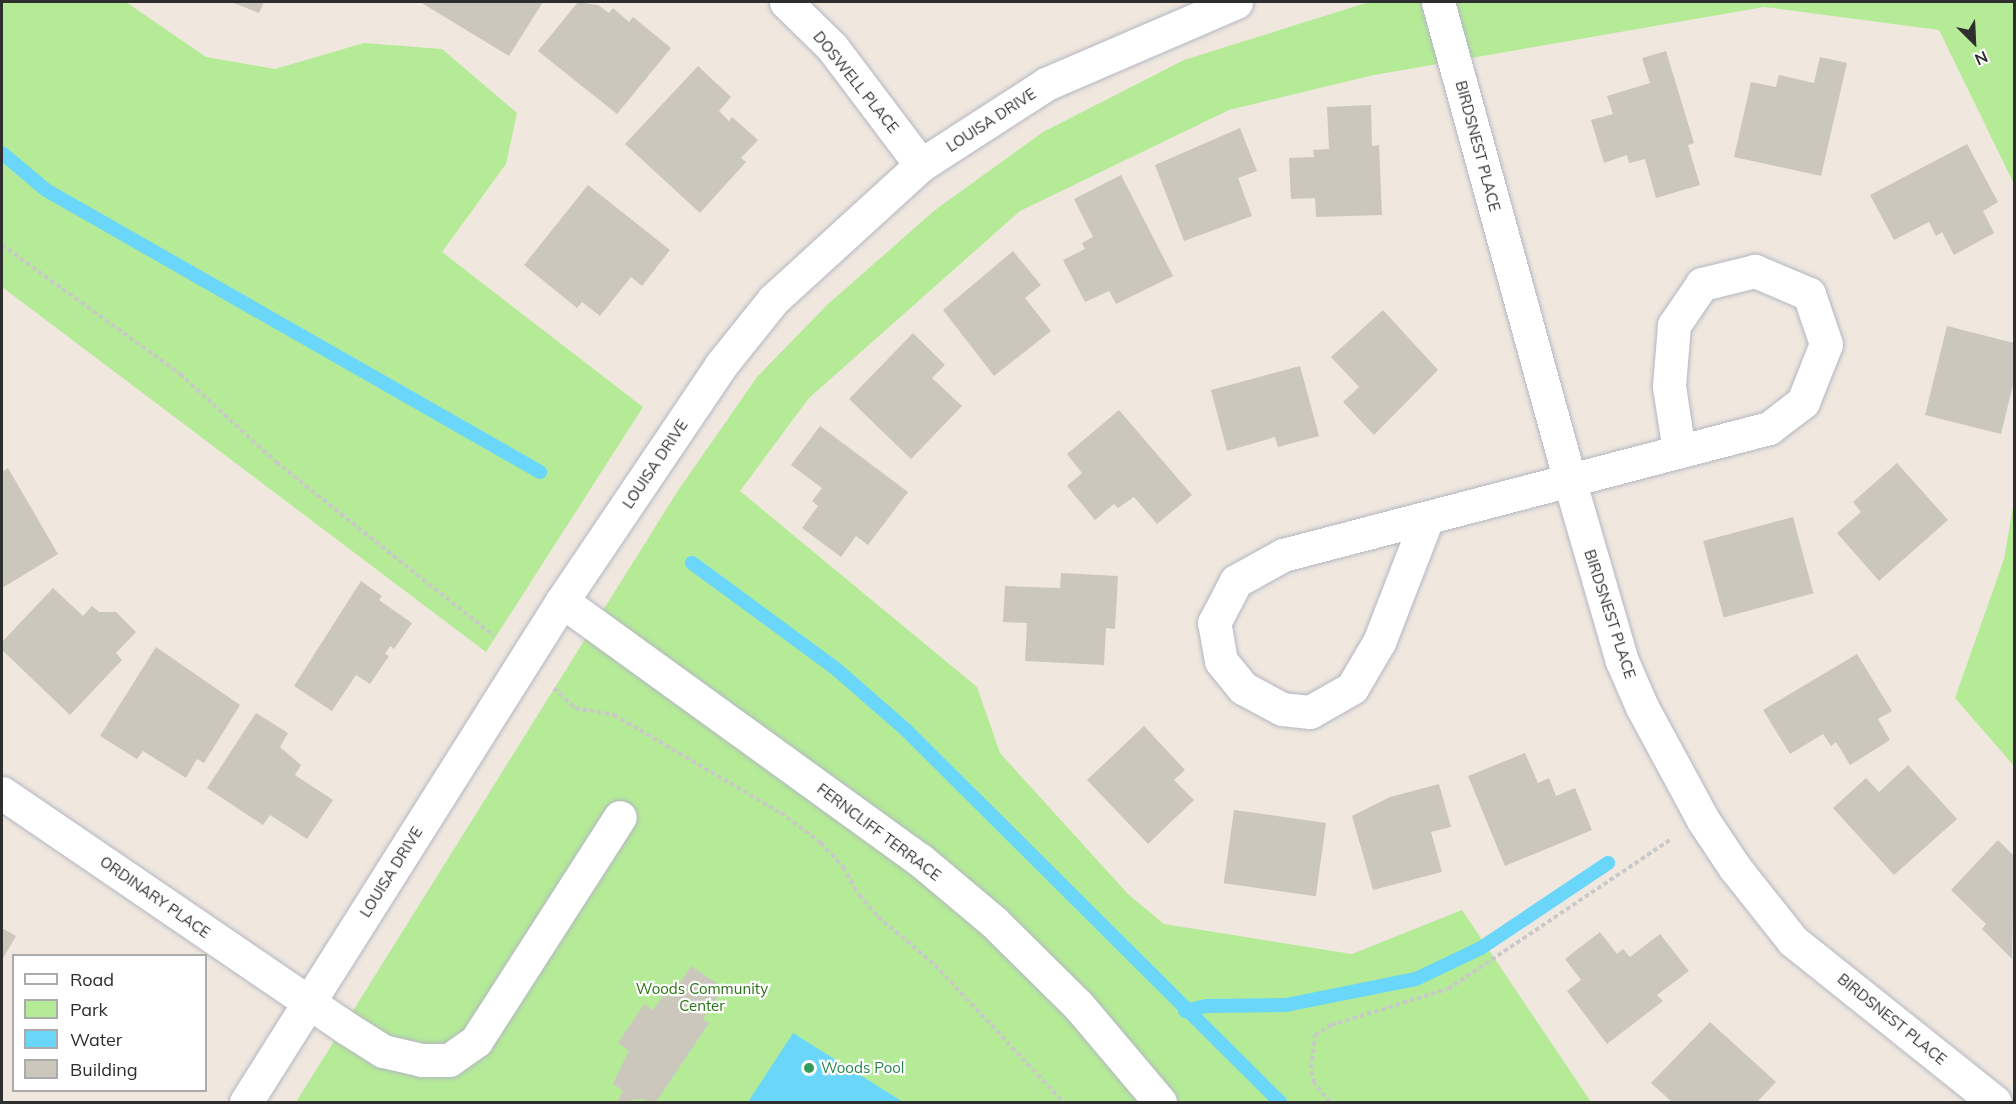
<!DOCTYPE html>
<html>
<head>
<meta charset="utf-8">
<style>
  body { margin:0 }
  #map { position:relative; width:2016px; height:1104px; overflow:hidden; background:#f0e8df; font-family:Mulish,sans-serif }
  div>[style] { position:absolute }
  .green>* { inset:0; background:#b5eb97 }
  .water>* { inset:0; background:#6ad6fa }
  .stream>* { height:14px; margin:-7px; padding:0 7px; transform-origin:7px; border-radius:7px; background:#6ad6fa }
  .building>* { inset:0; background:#cbc7bd; transform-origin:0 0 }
  .path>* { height:4px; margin-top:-2px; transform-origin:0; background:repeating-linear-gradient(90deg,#c9c9c9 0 4.5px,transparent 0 7.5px) }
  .roads { filter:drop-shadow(0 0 2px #b3b6c2) drop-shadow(0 0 2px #b3b6c2) }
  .minor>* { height:33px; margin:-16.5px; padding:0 16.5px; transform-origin:16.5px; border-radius:16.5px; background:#fff }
  .dots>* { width:16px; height:16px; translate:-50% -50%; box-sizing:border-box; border:3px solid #fff; border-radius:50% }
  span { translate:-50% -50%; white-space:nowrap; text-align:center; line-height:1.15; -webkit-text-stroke:4.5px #fff; paint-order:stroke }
  .street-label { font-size:15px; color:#2e2e2e }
  .park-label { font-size:15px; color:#2a7414 }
  .leisure-label { font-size:15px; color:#27864d }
  .left { translate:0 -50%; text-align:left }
  .frame { position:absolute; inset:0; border:3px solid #2e2e2e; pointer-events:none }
  .legend { position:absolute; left:12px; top:954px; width:195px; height:138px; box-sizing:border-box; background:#fff; border:2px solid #ababab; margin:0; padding:8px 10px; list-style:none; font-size:18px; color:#2e2e2e }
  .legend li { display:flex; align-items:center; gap:12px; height:30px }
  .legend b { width:30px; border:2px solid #ababab }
  .north { position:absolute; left:1944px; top:12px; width:60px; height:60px; -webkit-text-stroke:4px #fff; paint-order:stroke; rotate:156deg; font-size:16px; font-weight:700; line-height:24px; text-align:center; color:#2e2e2e }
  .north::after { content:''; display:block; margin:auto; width:21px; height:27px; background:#2e2e2e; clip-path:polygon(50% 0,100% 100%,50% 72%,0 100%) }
</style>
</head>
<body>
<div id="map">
  <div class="green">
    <div style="clip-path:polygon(2px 2px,126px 2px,206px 57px,275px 69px,364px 43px,442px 49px,517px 113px,506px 164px,442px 252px,643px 407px,486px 652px,2px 287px)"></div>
    <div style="clip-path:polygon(1369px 2px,2014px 2px,2014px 184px,1939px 30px,1764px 7px,1374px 75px,1229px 110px,1020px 211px,809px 398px,740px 491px,977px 687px,1000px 753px,1128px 894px,1164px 924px,1352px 954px,1462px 910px,1591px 1102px,296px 1102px,677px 492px,757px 377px,827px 305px,935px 210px,1043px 132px,1184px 60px)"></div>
    <div style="clip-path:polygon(2014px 501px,2014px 766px,1955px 698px,2004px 559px)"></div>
  </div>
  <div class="water">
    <div style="clip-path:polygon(793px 1033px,903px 1102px,748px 1102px)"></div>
  </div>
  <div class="stream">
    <div style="left:2px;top:153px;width:57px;rotate:40.1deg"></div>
    <div style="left:46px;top:190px;width:569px;rotate:29.72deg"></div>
    <div style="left:692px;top:563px;width:177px;rotate:36.3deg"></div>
    <div style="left:835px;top:668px;width:94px;rotate:41.1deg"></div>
    <div style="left:906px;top:730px;width:528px;rotate:44.85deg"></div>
    <div style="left:1185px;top:1011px;width:22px;rotate:-13deg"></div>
    <div style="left:1206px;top:1006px;width:80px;rotate:-0.7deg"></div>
    <div style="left:1286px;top:1005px;width:133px;rotate:-11.3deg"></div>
    <div style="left:1416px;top:979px;width:72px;rotate:-25.5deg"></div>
    <div style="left:1481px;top:948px;width:153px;rotate:-33.8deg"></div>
  </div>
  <div class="building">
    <div style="clip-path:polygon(231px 2px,264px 2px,259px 13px)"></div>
    <div style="clip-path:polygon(420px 2px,543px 2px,509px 56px)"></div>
    <div style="clip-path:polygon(578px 2px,598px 5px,609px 13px,613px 8px,629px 22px,633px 17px,671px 48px,617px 114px,538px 51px)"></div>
    <div style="clip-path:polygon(1666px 51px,1694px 143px,1688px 145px,1700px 185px,1656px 198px,1645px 159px,1629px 163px,1627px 155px,1604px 163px,1591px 120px,1613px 114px,1607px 96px,1650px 83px,1642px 58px)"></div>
    <div style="clip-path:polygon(1820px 57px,1847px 63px,1821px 176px,1734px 157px,1751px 82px,1776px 87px,1779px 75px,1814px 83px)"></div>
    <div style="clip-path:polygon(698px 66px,731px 97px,719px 111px,729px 121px,732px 117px,758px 140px,741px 158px,746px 162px,700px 213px,625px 144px)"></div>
    <div style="clip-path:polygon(1371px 105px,1372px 146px,1379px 145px,1382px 215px,1316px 217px,1315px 198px,1291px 199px,1289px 158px,1314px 157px,1313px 150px,1329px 149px,1327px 107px)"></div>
    <div style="clip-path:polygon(1240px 128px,1257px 171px,1238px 178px,1252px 216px,1184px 241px,1155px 165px)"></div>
    <div style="clip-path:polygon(1967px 144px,1998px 202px,1983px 211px,1994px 233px,1954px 255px,1942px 232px,1936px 236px,1929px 222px,1894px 240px,1870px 195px)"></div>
    <div style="clip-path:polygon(1121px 175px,1173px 276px,1116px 304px,1109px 291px,1085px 302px,1063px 260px,1085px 249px,1082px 243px,1093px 237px,1074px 199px)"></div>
    <div style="clip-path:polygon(588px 185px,670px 250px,642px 286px,631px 277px,600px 316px,582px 302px,577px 308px,524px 265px)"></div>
    <div style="clip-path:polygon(1013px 251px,1041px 285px,1025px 298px,1051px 331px,994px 376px,943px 310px)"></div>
    <div style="clip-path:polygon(1383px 310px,1438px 370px,1374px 435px,1343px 402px,1359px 387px,1331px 357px)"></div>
    <div style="clip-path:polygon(1947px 326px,2014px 343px,2014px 381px,2001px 434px,1925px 415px)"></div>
    <div style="clip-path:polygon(913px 333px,945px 365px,932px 378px,962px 406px,911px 459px,849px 399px)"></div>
    <div style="clip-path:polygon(1300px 366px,1319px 436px,1278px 447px,1275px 437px,1227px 451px,1211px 390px)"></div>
    <div style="clip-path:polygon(1119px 410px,1192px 495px,1157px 524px,1134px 497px,1118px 508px,1114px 504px,1095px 520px,1067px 486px,1082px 473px,1067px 454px)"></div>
    <div style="clip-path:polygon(820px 426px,908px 492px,868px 545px,856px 536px,841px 557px,802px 528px,818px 506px,812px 501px,822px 488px,791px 465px)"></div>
    <div style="clip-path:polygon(1897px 463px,1948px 520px,1879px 581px,1837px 533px,1861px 512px,1853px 502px)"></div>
    <div style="clip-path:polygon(8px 468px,58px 554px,2px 588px,2px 472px)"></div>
    <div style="left:1793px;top:517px;width:79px;height:93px;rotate:75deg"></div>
    <div style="clip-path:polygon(1061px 573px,1118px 576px,1115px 629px,1106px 628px,1104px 665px,1025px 661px,1027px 623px,1003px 622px,1005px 586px,1060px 588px)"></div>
    <div style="clip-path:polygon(361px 581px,382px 596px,379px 600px,412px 623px,394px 649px,390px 646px,385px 654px,389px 656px,370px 684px,356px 675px,332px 711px,294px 686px)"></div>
    <div style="clip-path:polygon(53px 588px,83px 616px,92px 606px,99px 612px,116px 612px,136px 632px,116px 653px,122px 660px,70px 715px,2px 650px,2px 642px)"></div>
    <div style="clip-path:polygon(156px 647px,240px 705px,204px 763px,197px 759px,186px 778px,143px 751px,137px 759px,100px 736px)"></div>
    <div style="clip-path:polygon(1857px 654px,1892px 711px,1878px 719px,1890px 740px,1850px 765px,1836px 742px,1831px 746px,1823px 734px,1790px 754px,1763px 710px)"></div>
    <div style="clip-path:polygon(256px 713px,288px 733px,280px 747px,301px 765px,295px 775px,333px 800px,307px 839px,270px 815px,263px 825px,207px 788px)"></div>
    <div style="clip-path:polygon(1144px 726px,1185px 770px,1174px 780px,1194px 800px,1148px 844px,1087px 780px)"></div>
    <div style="clip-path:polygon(1525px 753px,1538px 783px,1549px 778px,1556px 796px,1575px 788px,1592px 830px,1505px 866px,1468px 776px)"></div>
    <div style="clip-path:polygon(1908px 765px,1957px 819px,1894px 875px,1833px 808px,1866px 778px,1879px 792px)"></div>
    <div style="clip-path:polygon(1439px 784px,1451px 827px,1431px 832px,1442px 872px,1373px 890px,1352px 816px,1390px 797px)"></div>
    <div style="left:1234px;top:810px;width:93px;height:74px;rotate:8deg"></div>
    <div style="clip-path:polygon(1998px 840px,2014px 856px,2012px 959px,1982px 929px,1986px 924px,1951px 890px)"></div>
    <div style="clip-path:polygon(2px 928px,16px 936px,2px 960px)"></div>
    <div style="clip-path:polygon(1600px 932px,1617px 954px,1623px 949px,1630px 957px,1660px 934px,1689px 971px,1657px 995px,1663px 1001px,1607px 1044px,1567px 991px,1581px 980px,1565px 959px)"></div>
    <div style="clip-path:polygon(691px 966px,724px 988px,703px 1019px,709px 1023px,656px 1102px,640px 1099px,622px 1102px,618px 1100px,623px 1091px,613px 1084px,629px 1050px,618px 1043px,644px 1004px,653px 1010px,665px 993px,671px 997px)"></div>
    <div style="clip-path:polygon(1710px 1022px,1776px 1082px,1757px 1102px,1672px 1102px,1651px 1083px)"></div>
  </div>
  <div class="path">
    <div style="left:2px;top:245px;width:220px;rotate:35.9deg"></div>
    <div style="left:180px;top:374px;width:130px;rotate:42.5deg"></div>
    <div style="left:276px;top:462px;width:279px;rotate:38.6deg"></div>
    <div style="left:554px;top:688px;width:29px;rotate:44deg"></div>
    <div style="left:575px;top:708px;width:40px;rotate:10deg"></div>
    <div style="left:614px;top:715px;width:194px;rotate:30.4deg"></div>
    <div style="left:781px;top:813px;width:50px;rotate:36.9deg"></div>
    <div style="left:821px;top:843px;width:33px;rotate:47deg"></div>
    <div style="left:843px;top:867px;width:32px;rotate:60deg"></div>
    <div style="left:859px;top:895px;width:29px;rotate:49deg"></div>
    <div style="left:878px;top:917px;width:75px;rotate:40.1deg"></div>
    <div style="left:935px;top:965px;width:187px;rotate:46.9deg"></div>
    <div style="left:1330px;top:1102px;width:25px;rotate:-130deg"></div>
    <div style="left:1314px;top:1083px;width:15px;rotate:-101deg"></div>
    <div style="left:1311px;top:1068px;width:33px;rotate:-83deg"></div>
    <div style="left:1315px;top:1035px;width:19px;rotate:-32deg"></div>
    <div style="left:1331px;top:1025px;width:122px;rotate:-17.1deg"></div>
    <div style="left:1448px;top:989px;width:267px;rotate:-33.9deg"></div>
  </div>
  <div class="roads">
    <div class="minor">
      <div style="left:786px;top:2px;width:64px;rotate:44.4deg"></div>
      <div style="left:832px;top:47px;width:148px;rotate:53deg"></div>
      <div style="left:1438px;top:2px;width:495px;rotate:74.6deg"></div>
      <div style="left:1569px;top:479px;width:190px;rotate:73.8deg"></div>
      <div style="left:1622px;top:661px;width:50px;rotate:66.5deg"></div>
      <div style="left:1642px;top:707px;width:128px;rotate:61.6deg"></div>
      <div style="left:1703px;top:820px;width:58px;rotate:56.3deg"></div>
      <div style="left:1735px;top:868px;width:93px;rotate:51.5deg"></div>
      <div style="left:1793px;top:941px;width:258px;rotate:38.6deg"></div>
      <div style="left:1426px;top:521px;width:130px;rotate:111.2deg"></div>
      <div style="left:1379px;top:642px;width:53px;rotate:120.4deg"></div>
      <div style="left:1352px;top:688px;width:48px;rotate:150.3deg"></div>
      <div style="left:1310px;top:712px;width:28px;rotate:-174deg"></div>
      <div style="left:1282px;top:709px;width:44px;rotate:-151.7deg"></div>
      <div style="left:1243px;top:688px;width:35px;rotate:-129deg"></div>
      <div style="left:1221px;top:661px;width:39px;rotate:-100deg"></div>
      <div style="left:1214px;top:623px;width:47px;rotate:-62.4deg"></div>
      <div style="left:1236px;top:581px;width:54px;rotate:-29deg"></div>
      <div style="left:1283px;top:555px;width:502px;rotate:-14.64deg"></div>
      <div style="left:1769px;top:428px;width:43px;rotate:-37.4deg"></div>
      <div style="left:1803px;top:402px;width:62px;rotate:-68.4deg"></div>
      <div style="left:1826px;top:344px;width:53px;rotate:-108.8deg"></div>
      <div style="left:1809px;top:294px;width:59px;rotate:-156.9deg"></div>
      <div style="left:1755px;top:271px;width:55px;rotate:166.2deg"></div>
      <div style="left:1702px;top:284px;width:50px;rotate:124.3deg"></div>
      <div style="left:1674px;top:325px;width:61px;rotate:94.7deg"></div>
      <div style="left:1669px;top:386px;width:66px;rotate:81.3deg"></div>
      <div style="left:562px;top:601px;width:440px;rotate:35.9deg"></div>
      <div style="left:919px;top:859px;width:98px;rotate:40deg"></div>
      <div style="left:994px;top:922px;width:118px;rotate:44.7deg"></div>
      <div style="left:1078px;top:1005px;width:127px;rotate:49.8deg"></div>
      <div style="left:2px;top:793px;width:415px;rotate:34.3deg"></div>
      <div style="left:345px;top:1027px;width:45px;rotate:32.3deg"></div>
      <div style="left:383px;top:1051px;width:40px;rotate:13deg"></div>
      <div style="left:422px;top:1060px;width:27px"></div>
      <div style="left:449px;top:1060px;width:33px;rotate:-35deg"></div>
      <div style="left:476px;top:1041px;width:266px;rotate:-57.3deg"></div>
      <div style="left:246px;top:1102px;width:592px;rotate:-57.76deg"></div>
      <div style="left:562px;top:601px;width:285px;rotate:-56deg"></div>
      <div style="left:721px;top:365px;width:83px;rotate:-51.3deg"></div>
      <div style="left:773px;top:300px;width:200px;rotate:-42.4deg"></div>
      <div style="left:921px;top:165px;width:149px;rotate:-32.9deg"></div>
      <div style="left:1046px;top:84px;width:207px;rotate:-23.3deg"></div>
    </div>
  </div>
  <div class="dots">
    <div style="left:809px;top:1068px;background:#2e9e5b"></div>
  </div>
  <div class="street-label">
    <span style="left:856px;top:82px;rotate:51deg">DOSWELL PLACE</span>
    <span style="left:991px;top:120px;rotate:-33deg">LOUISA DRIVE</span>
    <span style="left:1478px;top:146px;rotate:75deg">BIRDSNEST PLACE</span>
    <span style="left:655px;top:464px;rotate:-56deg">LOUISA DRIVE</span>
    <span style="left:1610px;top:614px;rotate:72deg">BIRDSNEST PLACE</span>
    <span style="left:879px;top:832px;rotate:37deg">FERNCLIFF TERRACE</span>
    <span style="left:391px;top:872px;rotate:-58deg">LOUISA DRIVE</span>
    <span style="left:155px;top:897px;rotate:35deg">ORDINARY PLACE</span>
    <span style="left:1892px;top:1019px;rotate:39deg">BIRDSNEST PLACE</span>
  </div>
  <div class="park-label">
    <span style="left:702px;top:997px">Woods Community<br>Center</span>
  </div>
  <div class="leisure-label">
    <span class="left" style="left:821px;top:1068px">Woods Pool</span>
  </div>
  <div class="frame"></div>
  <ul class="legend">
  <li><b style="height:8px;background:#fff"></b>Road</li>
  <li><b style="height:16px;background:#b5eb97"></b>Park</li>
  <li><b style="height:16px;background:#6ad6fa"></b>Water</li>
  <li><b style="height:16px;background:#cbc7bd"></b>Building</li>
  </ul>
  <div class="north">N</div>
</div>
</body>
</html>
